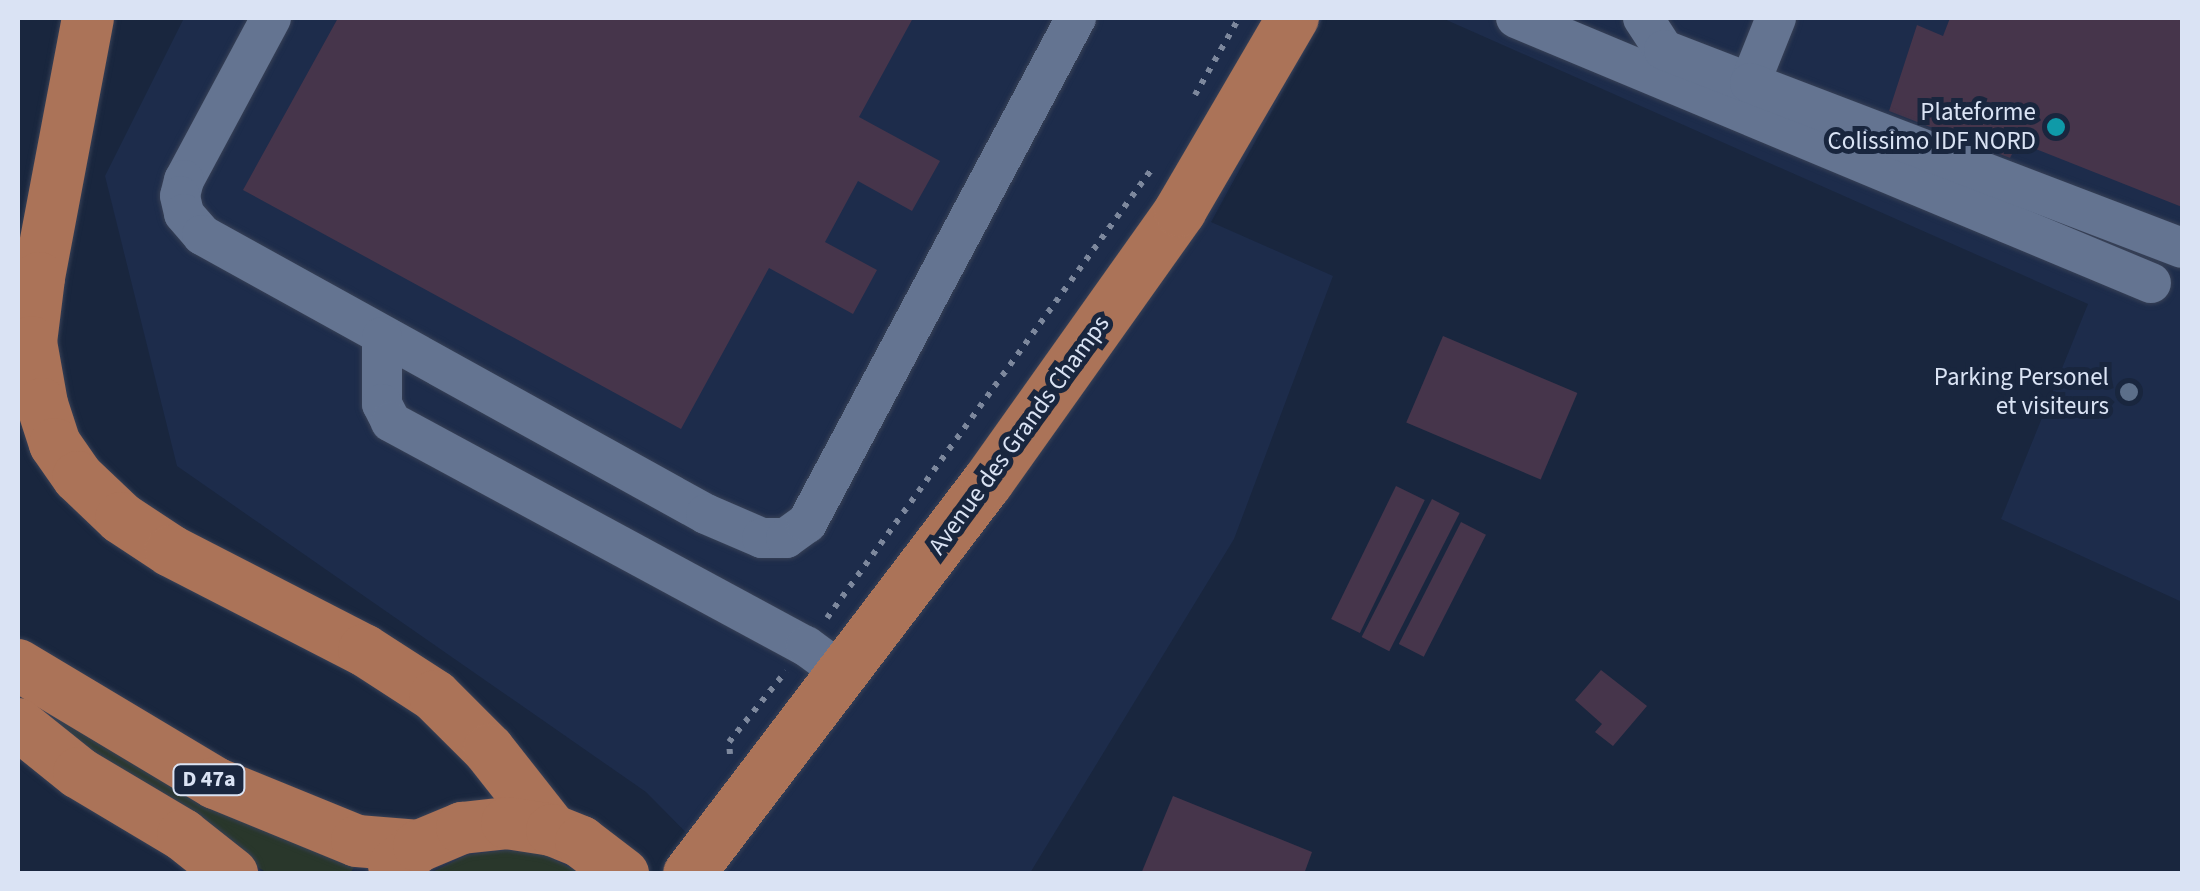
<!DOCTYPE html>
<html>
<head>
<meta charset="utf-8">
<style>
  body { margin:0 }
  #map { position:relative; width:2200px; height:891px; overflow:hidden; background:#19263e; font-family:"Source Sans 3",sans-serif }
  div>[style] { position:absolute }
  .built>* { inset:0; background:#1d2c4b }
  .green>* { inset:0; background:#29372b }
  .building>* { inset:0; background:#46354b; transform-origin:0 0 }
  .path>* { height:6px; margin-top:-3px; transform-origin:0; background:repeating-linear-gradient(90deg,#7d889d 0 5px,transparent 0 13px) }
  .roads { filter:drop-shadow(0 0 2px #384156) drop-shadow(0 0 2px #384156) }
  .minor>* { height:40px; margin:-20px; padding:0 20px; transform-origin:20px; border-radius:20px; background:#647491 }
  .major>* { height:52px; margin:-26px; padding:0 26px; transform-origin:26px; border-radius:26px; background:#ab7358 }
  .dots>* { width:28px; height:28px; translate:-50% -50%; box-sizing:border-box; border:5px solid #19263e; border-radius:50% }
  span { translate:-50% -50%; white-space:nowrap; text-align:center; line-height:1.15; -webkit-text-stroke:10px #19263e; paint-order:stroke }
  .shield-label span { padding:2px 8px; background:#19263e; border:2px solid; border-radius:8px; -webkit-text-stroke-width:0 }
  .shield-label { font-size:22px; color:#dae3f4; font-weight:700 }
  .poi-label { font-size:25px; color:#dae3f4 }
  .right { translate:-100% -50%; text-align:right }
  .street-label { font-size:25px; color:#dae3f4 }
  .frame { position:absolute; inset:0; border:20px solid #dae3f4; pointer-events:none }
</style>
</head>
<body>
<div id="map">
  <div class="built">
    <div style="clip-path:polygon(184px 18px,1323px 18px,1211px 222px,1333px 276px,1234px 539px,1030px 873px,726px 873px,646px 792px,177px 466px,105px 176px)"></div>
    <div style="clip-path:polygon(1442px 18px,2182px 18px,2182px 602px,2001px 519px,2088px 304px)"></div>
  </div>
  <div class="green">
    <div style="clip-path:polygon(18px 688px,355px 866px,350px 873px,267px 873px,18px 710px)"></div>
    <div style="clip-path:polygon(505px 850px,543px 854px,583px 874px,428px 874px,467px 855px)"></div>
  </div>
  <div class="building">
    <div style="clip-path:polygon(338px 18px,913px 18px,859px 117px,940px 161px,912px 211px,858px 181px,825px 242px,877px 270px,853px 314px,769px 268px,681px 429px,243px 190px)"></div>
    <div style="clip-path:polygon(1950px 18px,2182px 18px,2182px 207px,2018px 142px,2010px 158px,1889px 111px,1917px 25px,1943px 36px)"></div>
    <div style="left:1443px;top:336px;width:146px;height:94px;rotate:23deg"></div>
    <div style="left:1396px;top:486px;width:32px;height:148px;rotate:26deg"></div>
    <div style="left:1432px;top:499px;width:31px;height:155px;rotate:27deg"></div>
    <div style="left:1461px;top:522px;width:28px;height:137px;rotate:27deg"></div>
    <div style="clip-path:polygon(1601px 670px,1647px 706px,1613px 746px,1595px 732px,1602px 724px,1575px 700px)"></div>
    <div style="clip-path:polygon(1173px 796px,1312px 852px,1304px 874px,1141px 874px)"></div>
  </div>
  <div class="path">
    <div style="left:1195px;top:95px;width:89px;rotate:-60.3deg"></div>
    <div style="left:827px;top:618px;width:558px;rotate:-54.12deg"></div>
    <div style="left:730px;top:754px;width:12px;rotate:-95deg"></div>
    <div style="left:729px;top:742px;width:91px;rotate:-51.2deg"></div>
  </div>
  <div class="roads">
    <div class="minor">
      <div style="left:271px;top:18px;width:184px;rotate:118.2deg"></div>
      <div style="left:184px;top:180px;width:16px;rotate:104deg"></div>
      <div style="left:180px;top:196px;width:18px;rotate:77deg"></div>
      <div style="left:184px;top:214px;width:28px;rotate:49deg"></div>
      <div style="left:202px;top:235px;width:576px;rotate:28.97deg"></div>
      <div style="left:706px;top:514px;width:61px;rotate:23.2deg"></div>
      <div style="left:762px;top:538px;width:24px"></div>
      <div style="left:786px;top:538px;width:26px;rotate:-36deg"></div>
      <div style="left:807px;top:523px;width:572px;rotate:-61.96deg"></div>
      <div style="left:1516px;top:18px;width:688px;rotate:22.65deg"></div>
      <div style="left:1643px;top:18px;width:38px;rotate:57deg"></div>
      <div style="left:1664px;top:50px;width:92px;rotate:21deg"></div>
      <div style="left:1776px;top:18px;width:70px;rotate:111.8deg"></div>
      <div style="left:1750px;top:83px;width:462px;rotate:20.9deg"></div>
      <div style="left:382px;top:337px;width:67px;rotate:90deg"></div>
      <div style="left:382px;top:404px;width:20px;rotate:63deg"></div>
      <div style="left:391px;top:422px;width:472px;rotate:28.4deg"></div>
      <div style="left:806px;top:646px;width:47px;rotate:36.4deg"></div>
    </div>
    <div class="major">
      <div style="left:88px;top:18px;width:265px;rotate:100.7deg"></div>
      <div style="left:39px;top:278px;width:64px;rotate:97.1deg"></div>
      <div style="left:31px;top:342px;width:63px;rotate:79.9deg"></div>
      <div style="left:42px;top:404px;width:42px;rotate:72deg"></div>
      <div style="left:55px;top:444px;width:40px;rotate:55.1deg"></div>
      <div style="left:78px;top:477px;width:59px;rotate:43.6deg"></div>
      <div style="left:121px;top:518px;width:60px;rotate:33.4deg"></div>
      <div style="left:171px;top:551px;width:217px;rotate:27.2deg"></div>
      <div style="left:364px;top:650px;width:85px;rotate:32.9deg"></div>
      <div style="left:435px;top:696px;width:76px;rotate:45deg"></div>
      <div style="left:489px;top:750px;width:102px;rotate:51.8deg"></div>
      <div style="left:18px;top:665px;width:230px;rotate:30.9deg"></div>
      <div style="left:215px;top:783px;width:153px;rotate:22.2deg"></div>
      <div style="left:357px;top:841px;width:62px;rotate:4.6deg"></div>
      <div style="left:18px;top:724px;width:78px;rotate:38.8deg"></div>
      <div style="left:79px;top:773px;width:121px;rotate:30.8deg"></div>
      <div style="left:183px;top:835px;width:63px;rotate:38.5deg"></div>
      <div style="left:394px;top:866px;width:32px;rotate:-39deg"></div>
      <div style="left:419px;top:846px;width:47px;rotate:-22.7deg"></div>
      <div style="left:462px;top:828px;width:45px;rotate:-6.3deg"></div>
      <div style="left:507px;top:823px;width:46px;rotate:8.8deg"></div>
      <div style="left:552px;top:830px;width:31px;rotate:22deg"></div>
      <div style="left:581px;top:842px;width:53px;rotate:37.3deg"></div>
      <div style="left:689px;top:874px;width:492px;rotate:-52.7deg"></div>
      <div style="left:987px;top:483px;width:334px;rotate:-54.6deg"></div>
      <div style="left:1180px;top:211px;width:224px;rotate:-59.7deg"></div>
    </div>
  </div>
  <div class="dots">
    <div style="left:2056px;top:127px;background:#0f9aa8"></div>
    <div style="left:2129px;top:392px;background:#5c6f8a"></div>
  </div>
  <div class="shield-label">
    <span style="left:209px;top:780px">D 47a</span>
  </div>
  <div class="poi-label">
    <span class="right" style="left:2036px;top:127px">Plateforme<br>Colissimo IDF NORD</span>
    <span class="right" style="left:2109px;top:392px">Parking Personel<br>et visiteurs</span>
  </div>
  <div class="street-label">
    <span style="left:1019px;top:435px;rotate:-54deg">Avenue des Grands Champs</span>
  </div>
  <div class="frame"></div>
</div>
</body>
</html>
